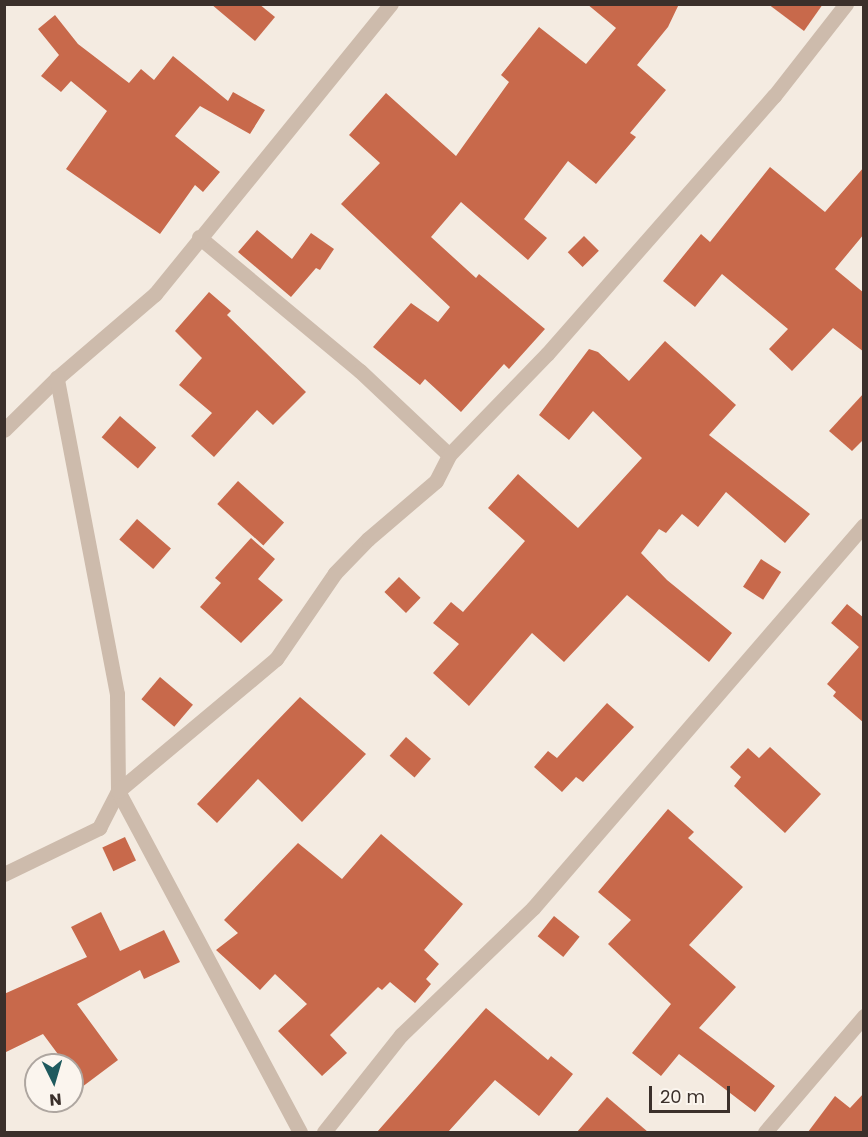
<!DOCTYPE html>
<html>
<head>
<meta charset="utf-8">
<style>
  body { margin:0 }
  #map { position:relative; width:868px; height:1137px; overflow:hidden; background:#f4ebe1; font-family:Poppins,sans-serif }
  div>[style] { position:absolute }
  .building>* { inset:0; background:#c8694b; transform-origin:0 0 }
  .street>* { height:15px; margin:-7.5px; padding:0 7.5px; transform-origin:7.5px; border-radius:7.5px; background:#cdbbac }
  span { translate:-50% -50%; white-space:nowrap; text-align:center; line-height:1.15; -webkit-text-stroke:4.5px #fbf5ee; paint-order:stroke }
  .frame { position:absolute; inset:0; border:6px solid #3b302b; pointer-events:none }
  .north { position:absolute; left:24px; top:1053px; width:60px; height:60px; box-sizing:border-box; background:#fbf5ee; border:2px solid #aea6a0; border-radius:50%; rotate:175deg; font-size:16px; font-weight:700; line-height:24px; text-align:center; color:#3b302b }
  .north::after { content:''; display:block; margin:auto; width:21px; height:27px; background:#1f5a5e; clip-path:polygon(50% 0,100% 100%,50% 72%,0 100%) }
  .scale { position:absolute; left:649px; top:1086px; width:81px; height:27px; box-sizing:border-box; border:3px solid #3b302b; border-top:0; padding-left:8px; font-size:18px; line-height:21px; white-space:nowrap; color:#3b302b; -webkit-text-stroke:4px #fbf5ee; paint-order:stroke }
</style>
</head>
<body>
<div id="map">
  <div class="building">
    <div style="clip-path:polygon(211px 4px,259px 4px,275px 17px,255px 41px)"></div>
    <div style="clip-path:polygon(587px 4px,679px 4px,668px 27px,637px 65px,666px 90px,630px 133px,636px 137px,596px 184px,568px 161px,524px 219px,547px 238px,528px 260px,461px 202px,431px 237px,476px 278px,479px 274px,545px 329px,509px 369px,504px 364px,461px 412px,425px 379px,420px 385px,373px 347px,411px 303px,438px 322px,450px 307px,341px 204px,380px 163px,349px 135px,386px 93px,456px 156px,509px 82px,501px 75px,539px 27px,586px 64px,616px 28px)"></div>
    <div style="clip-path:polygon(768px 4px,823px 4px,804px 31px)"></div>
    <div style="clip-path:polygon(55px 15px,78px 44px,129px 83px,141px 69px,154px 80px,173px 56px,228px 101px,233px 92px,265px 110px,250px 134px,200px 106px,175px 136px,220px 172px,203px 192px,195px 185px,160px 234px,66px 169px,107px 111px,71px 81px,61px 92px,41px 76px,59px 55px,38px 29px)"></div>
    <div style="clip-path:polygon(770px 167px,825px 212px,864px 167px,864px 234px,835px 269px,864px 293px,864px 352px,833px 328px,792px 371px,769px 349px,788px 329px,722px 274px,695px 307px,663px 281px,701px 234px,710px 242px)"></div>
    <div style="clip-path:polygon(257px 230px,292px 259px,311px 233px,334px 249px,320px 270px,316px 268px,291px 297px,238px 252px)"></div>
    <div style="left:584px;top:236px;width:21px;height:23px;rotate:45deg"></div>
    <div style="clip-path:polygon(209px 292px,231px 311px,227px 315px,306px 392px,273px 425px,257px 410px,214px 457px,191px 436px,212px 413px,179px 385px,202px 358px,175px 331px)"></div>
    <div style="clip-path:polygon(665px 341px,736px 405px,709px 435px,810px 514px,785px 543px,726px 492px,698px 527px,682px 514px,666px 533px,659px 529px,641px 553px,667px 580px,732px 633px,709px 662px,627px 595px,564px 662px,532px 633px,469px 706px,433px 673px,459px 644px,433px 623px,451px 602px,463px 612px,525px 541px,488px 508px,518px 474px,578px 528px,642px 458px,593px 411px,569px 440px,539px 415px,589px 349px,598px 352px,629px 381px)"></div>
    <div style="clip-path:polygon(864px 393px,864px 439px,852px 451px,829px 431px)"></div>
    <div style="left:120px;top:416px;width:48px;height:28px;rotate:41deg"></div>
    <div style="left:238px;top:481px;width:62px;height:31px;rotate:42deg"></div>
    <div style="left:137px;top:519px;width:45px;height:27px;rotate:41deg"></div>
    <div style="clip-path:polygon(251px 538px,275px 559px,258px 579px,283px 600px,241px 643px,200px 607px,221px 583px,215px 578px)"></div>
    <div style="left:761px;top:559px;width:24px;height:33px;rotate:33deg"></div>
    <div style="left:399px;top:577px;width:30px;height:21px;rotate:44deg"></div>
    <div style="clip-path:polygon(847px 604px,864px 618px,864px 723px,833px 696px,836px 692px,827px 684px,859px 647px,831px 623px)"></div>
    <div style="left:160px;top:677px;width:43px;height:29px;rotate:40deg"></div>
    <div style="clip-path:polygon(300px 697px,366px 754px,302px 822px,258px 779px,217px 823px,197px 804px)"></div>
    <div style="clip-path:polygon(607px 703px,634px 727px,583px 782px,576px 777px,562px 792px,534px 767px,548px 751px,557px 758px)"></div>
    <div style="left:406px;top:737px;width:33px;height:25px;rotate:41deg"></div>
    <div style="clip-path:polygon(770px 747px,821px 794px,785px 833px,734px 786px,741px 777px,730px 767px,748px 748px,759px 758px)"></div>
    <div style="clip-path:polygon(668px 809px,694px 832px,688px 838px,743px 887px,689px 945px,736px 987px,699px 1028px,775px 1086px,755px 1112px,679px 1054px,661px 1076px,632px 1053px,671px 1004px,608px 944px,631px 920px,598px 892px)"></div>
    <div style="clip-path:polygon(381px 834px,463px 904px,424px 950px,439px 964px,426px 979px,431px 984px,415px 1003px,390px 982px,382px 990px,378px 987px,330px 1035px,347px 1053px,322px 1076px,278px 1031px,307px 1004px,275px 974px,260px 990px,216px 950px,238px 933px,224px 920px,298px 843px,342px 879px)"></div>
    <div style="left:125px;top:837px;width:26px;height:25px;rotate:65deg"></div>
    <div style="clip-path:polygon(101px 912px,120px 951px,164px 930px,180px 962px,144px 979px,140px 970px,77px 1004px,118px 1060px,82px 1087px,72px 1074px,72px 1065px,66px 1065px,43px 1034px,4px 1053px,4px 994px,87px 957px,71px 927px)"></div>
    <div style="left:554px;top:916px;width:33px;height:26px;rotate:39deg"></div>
    <div style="clip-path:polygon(486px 1008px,548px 1060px,551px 1056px,573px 1074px,539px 1116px,495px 1080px,448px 1132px,377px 1132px)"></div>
    <div style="clip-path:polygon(864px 1093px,864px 1132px,808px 1132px,835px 1096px,850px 1108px)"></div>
    <div style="clip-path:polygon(607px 1097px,648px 1132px,577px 1132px)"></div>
  </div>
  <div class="street">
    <div style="left:199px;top:237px;width:209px;rotate:39.8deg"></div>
    <div style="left:360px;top:371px;width:122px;rotate:43.3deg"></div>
    <div style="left:4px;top:430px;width:74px;rotate:-44.5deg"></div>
    <div style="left:57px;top:378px;width:129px;rotate:-40.6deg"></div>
    <div style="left:155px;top:294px;width:374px;rotate:-50.9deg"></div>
    <div style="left:4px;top:874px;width:106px;rotate:-25.8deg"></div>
    <div style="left:99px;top:828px;width:42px;rotate:-62.8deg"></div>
    <div style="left:118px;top:791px;width:97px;rotate:-90.6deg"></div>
    <div style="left:117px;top:694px;width:322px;rotate:-100.8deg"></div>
    <div style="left:300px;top:1132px;width:387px;rotate:-118.1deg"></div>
    <div style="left:118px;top:791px;width:206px;rotate:-39.9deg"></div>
    <div style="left:276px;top:659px;width:104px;rotate:-55.5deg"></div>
    <div style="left:335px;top:573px;width:47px;rotate:-45.9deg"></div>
    <div style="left:368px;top:539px;width:89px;rotate:-40.5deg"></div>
    <div style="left:436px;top:481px;width:29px;rotate:-63deg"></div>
    <div style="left:449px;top:455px;width:141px;rotate:-45.9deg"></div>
    <div style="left:547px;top:354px;width:344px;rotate:-48.7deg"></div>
    <div style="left:774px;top:96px;width:117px;rotate:-52deg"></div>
    <div style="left:324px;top:1132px;width:124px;rotate:-51.6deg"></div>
    <div style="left:401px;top:1035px;width:183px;rotate:-43.9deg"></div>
    <div style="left:533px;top:908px;width:506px;rotate:-49.17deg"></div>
    <div style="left:765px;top:1132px;width:153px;rotate:-49.5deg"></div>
  </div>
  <div class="frame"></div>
  <div class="north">N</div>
  <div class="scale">20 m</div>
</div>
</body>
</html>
